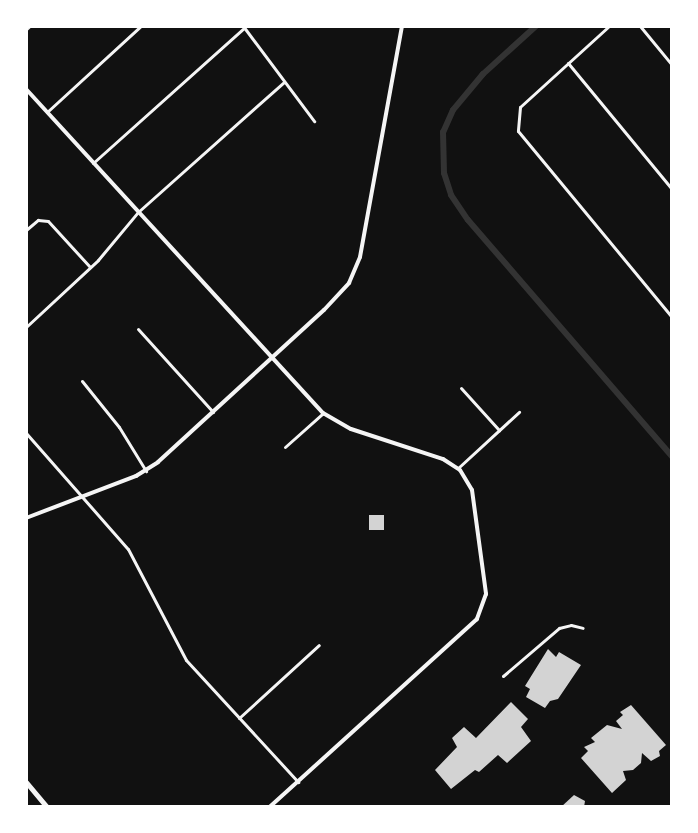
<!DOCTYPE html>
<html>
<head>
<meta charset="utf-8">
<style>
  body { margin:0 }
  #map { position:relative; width:698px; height:833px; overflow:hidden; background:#111; font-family:"Work Sans",sans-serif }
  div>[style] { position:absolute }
  .canal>* { height:6px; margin:-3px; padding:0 3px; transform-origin:3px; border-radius:3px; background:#333 }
  .building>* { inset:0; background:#d3d3d3; transform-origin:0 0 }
  .minor>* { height:3px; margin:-1.5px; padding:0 1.5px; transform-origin:1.5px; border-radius:1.5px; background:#f5f5f5 }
  .tertiary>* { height:4px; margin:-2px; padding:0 2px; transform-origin:2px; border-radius:2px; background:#f5f5f5 }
  .primary>* { height:5px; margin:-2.5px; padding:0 2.5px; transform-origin:2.5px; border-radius:2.5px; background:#f5f5f5 }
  span { translate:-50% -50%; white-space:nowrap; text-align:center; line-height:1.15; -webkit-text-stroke:6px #fff; paint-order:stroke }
  .frame { position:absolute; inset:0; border:28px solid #fff; pointer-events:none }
</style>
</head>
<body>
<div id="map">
  <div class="canal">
    <div style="left:536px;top:26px;width:72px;rotate:137.8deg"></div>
    <div style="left:483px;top:74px;width:47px;rotate:129.8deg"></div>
    <div style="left:453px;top:110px;width:24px;rotate:114deg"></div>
    <div style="left:443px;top:132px;width:41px;rotate:88.6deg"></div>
    <div style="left:444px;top:173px;width:23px;rotate:72deg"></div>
    <div style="left:451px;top:195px;width:30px;rotate:56deg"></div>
    <div style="left:468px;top:220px;width:312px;rotate:49.2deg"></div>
  </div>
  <div class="building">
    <div style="left:384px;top:515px;width:15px;height:15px;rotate:90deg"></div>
    <div style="clip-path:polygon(548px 649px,556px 657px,559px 652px,581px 665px,558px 699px,550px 701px,545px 708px,526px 697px,530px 689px,525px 686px)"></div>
    <div style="clip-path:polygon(511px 702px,528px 719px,521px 727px,531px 741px,507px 763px,498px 755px,479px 772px,475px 770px,451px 789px,435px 770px,457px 747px,452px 738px,464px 727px,476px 738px)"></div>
    <div style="clip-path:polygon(631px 705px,666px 745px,659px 751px,660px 756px,651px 761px,642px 753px,641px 763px,633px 770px,623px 771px,626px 780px,612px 793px,581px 758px,588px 751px,584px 747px,595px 742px,591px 738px,607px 725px,622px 729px,616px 721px,623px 715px,620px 712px)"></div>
    <div style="clip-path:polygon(574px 795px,585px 801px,584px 807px,561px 807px)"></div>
  </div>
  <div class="minor">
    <div style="left:243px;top:26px;width:119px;rotate:53.2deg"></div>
    <div style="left:609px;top:26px;width:120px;rotate:137.7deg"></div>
    <div style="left:520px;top:107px;width:24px;rotate:95deg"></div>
    <div style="left:518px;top:131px;width:241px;rotate:50.4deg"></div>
    <div style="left:640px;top:26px;width:50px;rotate:50.6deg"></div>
    <div style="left:568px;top:63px;width:163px;rotate:50.5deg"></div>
    <div style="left:47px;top:112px;width:127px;rotate:-42.5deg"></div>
    <div style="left:93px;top:163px;width:203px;rotate:-41.8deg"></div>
    <div style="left:26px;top:230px;width:16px;rotate:-40deg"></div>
    <div style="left:38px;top:220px;width:10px;rotate:6deg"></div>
    <div style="left:48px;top:221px;width:62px;rotate:47.6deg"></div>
    <div style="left:26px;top:327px;width:98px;rotate:-42.9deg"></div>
    <div style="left:98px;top:260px;width:62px;rotate:-50.2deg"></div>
    <div style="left:138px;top:212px;width:195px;rotate:-41.7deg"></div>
    <div style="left:138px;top:329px;width:112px;rotate:47.9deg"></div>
    <div style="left:82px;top:381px;width:59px;rotate:51.2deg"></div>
    <div style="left:119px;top:427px;width:52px;rotate:58.5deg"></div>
    <div style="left:461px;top:388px;width:57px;rotate:47.9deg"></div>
    <div style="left:26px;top:433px;width:154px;rotate:48.7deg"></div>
    <div style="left:128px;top:549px;width:125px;rotate:62.4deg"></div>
    <div style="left:186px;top:660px;width:166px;rotate:47.4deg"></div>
    <div style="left:285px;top:447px;width:51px;rotate:-41.8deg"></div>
    <div style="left:458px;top:468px;width:83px;rotate:-42.6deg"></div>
    <div style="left:503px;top:676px;width:74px;rotate:-40.6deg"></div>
    <div style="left:559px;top:628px;width:12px;rotate:-14deg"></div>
    <div style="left:571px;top:625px;width:12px;rotate:14deg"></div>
    <div style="left:239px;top:718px;width:108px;rotate:-42.4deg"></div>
  </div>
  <div class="tertiary">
    <div style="left:26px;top:89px;width:440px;rotate:47.5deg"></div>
    <div style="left:323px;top:413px;width:32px;rotate:30deg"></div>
    <div style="left:351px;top:429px;width:97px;rotate:18.1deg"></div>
    <div style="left:443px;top:459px;width:20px;rotate:33deg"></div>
    <div style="left:460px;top:470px;width:23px;rotate:59deg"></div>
    <div style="left:472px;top:490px;width:105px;rotate:82.3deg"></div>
    <div style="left:486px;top:594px;width:27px;rotate:110deg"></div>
    <div style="left:477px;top:619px;width:280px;rotate:137.8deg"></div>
    <div style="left:26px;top:518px;width:118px;rotate:-20.9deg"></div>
    <div style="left:136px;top:476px;width:26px;rotate:-32deg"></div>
    <div style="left:158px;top:462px;width:225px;rotate:-42.5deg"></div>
    <div style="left:324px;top:310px;width:37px;rotate:-47deg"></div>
    <div style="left:349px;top:283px;width:28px;rotate:-67deg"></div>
    <div style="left:360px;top:257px;width:235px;rotate:-79.7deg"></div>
  </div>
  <div class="primary">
    <div style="left:26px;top:28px;width:3px;rotate:-45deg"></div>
    <div style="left:26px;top:782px;width:33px;rotate:50deg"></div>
  </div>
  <div class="frame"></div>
</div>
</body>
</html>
